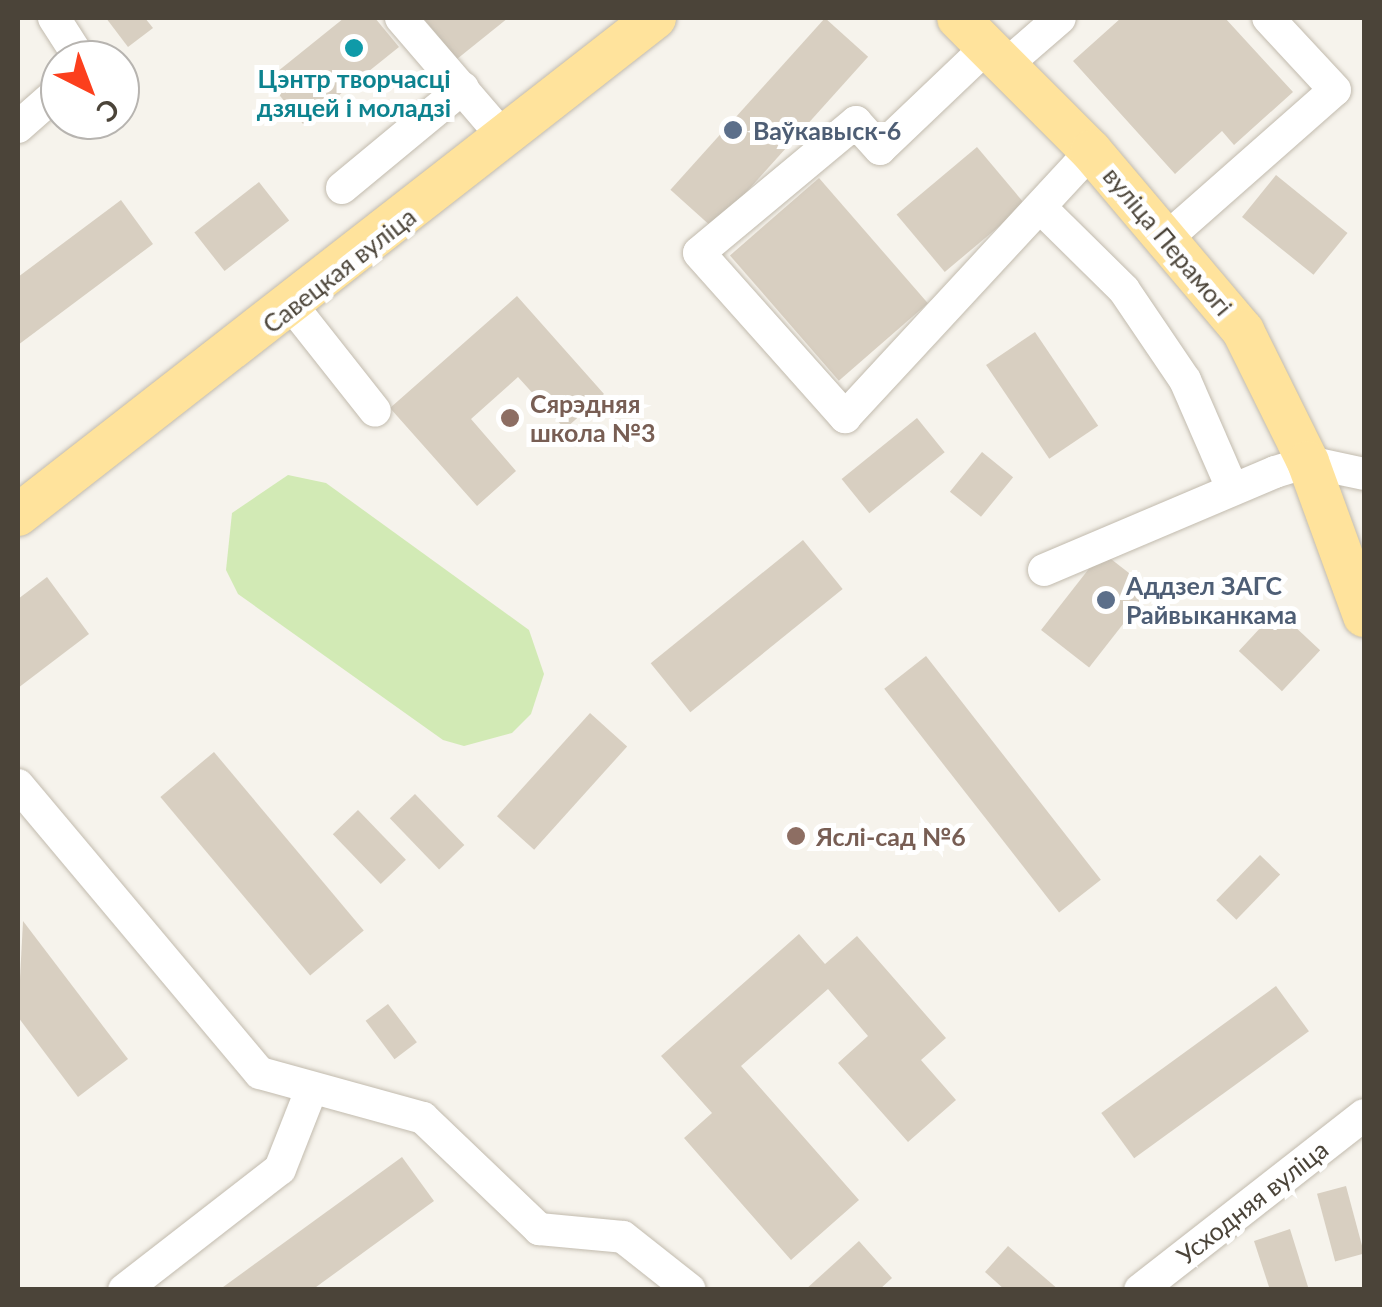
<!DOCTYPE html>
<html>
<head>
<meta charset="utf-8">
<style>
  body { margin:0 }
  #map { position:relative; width:1382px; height:1307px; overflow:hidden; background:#f6f3ec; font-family:Lato,sans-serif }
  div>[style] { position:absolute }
  .green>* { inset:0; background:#d2eab5 }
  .building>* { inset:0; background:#d8cfc1; transform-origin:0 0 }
  .roads { filter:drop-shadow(0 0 2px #c2bbae) drop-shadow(0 0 2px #c2bbae) }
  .minor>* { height:32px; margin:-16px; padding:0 16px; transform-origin:16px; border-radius:16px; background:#fff }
  .major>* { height:42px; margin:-21px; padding:0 21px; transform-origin:21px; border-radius:21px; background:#ffe39c }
  .dots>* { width:28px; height:28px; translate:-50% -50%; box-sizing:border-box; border:5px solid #fff; border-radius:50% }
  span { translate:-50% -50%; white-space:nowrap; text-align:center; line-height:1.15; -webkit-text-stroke:10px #fff; paint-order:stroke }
  .culture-label { font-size:25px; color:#0d838f; font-weight:700 }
  .service-label { font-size:25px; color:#4e5e75; font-weight:700 }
  .left { translate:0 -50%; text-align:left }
  .street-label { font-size:25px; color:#4b4439 }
  .education-label { font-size:25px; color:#785e54; font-weight:700 }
  .frame { position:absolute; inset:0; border:20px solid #4b4439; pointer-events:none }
  .north { position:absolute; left:40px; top:40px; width:100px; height:100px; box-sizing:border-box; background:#fff; border:2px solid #b7b4b0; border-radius:50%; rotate:138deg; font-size:28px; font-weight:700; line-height:40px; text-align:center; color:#4b4439 }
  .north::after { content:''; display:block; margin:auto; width:35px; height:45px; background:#fc3f1d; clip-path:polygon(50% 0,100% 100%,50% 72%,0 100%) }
</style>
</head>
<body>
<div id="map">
  <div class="green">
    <div style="clip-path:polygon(288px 475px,326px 483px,529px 630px,544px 674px,531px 714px,512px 733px,464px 746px,443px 740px,238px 594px,226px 570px,232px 513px)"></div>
  </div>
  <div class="building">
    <div style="clip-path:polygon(106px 18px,145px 18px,153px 28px,128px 47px)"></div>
    <div style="clip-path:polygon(344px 18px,375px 18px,399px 47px,303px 124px,267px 80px)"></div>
    <div style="clip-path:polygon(423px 18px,508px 18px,457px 59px)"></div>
    <div style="left:825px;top:18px;width:58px;height:231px;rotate:42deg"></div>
    <div style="clip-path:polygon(1121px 18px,1225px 18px,1293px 92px,1234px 145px,1222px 131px,1175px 174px,1073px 61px)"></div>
    <div style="left:977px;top:147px;width:75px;height:105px;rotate:50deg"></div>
    <div style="left:1276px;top:175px;width:92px;height:54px;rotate:39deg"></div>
    <div style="left:819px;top:178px;width:166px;height:118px;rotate:49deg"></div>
    <div style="left:259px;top:182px;width:49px;height:82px;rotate:52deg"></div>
    <div style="clip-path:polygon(121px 200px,153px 244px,18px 345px,18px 277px)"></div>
    <div style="clip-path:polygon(517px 296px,604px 394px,565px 429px,518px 377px,471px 419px,516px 471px,477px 506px,390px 408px)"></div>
    <div style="left:1035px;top:332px;width:113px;height:59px;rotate:56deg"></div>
    <div style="left:917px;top:418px;width:44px;height:97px;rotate:51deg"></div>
    <div style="left:982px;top:452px;width:40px;height:51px;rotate:39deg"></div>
    <div style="left:803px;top:540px;width:63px;height:196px;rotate:51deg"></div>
    <div style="left:1102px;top:552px;width:61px;height:99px;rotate:38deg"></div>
    <div style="clip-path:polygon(47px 577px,89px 634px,18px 688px,18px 599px)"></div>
    <div style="left:1277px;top:610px;width:59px;height:56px;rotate:43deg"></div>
    <div style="left:926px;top:656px;width:284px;height:53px;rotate:52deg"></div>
    <div style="left:590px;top:713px;width:50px;height:139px;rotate:42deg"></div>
    <div style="left:214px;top:752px;width:233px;height:70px;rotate:50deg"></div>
    <div style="left:415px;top:794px;width:71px;height:35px;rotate:46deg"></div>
    <div style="left:358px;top:810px;width:69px;height:35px;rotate:46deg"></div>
    <div style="left:1260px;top:855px;width:28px;height:63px;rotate:44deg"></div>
    <div style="clip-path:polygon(23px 921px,128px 1059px,78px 1097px,18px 1017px)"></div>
    <div style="clip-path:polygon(799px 934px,825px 964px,857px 936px,946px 1038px,921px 1060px,956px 1100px,908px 1142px,838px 1063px,868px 1036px,828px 989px,741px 1066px,859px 1200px,791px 1260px,684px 1138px,712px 1113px,661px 1056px)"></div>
    <div style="left:1276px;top:986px;width:56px;height:216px;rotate:54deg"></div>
    <div style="left:388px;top:1004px;width:48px;height:28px;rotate:53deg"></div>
    <div style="clip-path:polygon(402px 1157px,434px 1201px,312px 1290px,219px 1290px)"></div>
    <div style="left:1346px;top:1186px;width:70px;height:30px;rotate:75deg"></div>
    <div style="clip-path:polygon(1290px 1229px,1309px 1290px,1270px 1290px,1254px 1241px)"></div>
    <div style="clip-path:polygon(859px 1241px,892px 1278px,879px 1290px,805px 1290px)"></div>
    <div style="clip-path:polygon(1008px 1246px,1059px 1290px,1005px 1290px,985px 1272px)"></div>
  </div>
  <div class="roads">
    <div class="minor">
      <div style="left:54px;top:18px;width:50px;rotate:57.3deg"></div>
      <div style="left:401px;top:18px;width:160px;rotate:49.3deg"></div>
      <div style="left:988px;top:46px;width:149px;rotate:136.4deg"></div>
      <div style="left:880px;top:149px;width:36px;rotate:-132deg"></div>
      <div style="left:856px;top:122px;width:204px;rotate:140.2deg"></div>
      <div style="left:699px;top:253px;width:220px;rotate:48.3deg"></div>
      <div style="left:845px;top:417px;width:362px;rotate:-47.2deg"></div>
      <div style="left:1007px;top:64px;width:70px;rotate:-41deg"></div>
      <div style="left:18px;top:127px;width:56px;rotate:-41.4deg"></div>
      <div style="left:342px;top:188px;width:157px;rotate:-39.6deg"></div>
      <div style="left:1042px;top:209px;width:115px;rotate:44.6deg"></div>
      <div style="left:1124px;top:290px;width:109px;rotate:55.9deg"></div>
      <div style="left:1185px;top:380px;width:118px;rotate:66.5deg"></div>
      <div style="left:1168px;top:237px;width:222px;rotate:-41.4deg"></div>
      <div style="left:1335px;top:90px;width:98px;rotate:-132.9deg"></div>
      <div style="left:293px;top:307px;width:132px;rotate:51.7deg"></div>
      <div style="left:1044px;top:570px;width:251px;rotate:-23deg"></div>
      <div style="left:1275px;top:472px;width:34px;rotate:-17deg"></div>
      <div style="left:1308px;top:462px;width:57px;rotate:12.1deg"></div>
      <div style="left:18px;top:785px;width:376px;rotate:50deg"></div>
      <div style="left:260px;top:1073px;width:169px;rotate:15.4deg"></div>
      <div style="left:423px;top:1118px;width:161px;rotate:43.7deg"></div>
      <div style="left:539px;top:1229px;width:84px;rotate:5.4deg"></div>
      <div style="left:623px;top:1237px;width:85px;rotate:38.3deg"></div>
      <div style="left:124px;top:1290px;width:197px;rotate:-37.8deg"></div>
      <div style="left:280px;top:1169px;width:82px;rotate:-68.5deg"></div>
      <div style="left:1140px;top:1290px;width:284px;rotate:-38deg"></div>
    </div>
    <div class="major">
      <div style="left:958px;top:18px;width:188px;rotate:45deg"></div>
      <div style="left:1091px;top:151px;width:236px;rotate:49.8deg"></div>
      <div style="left:1243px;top:331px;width:146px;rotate:63.6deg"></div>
      <div style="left:1308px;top:462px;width:164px;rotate:70deg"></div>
      <div style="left:18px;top:515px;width:808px;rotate:-37.96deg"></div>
    </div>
  </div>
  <div class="dots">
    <div style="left:354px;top:48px;background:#0f9aa8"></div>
    <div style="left:733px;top:130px;background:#5c6f8a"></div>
    <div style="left:510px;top:418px;background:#8d6e63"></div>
    <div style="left:1106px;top:600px;background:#5c6f8a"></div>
    <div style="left:796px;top:836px;background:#8d6e63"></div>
  </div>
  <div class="culture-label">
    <span style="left:354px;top:93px">Цэнтр творчасці<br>дзяцей і моладзі</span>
  </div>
  <div class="service-label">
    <span class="left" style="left:753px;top:130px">Ваўкавыск-6</span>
    <span class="left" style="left:1126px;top:600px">Аддзел ЗАГС<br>Райвыканкама</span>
  </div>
  <div class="street-label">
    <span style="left:1168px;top:241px;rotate:50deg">вуліца Перамогі</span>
    <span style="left:339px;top:270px;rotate:-38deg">Савецкая вуліца</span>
    <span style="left:1252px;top:1202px;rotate:-38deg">Усходняя вуліца</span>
  </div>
  <div class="education-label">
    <span class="left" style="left:530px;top:418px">Сярэдняя<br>школа №3</span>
    <span class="left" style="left:816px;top:836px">Яслі-сад №6</span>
  </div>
  <div class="frame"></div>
  <div class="north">С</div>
</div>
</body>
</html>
